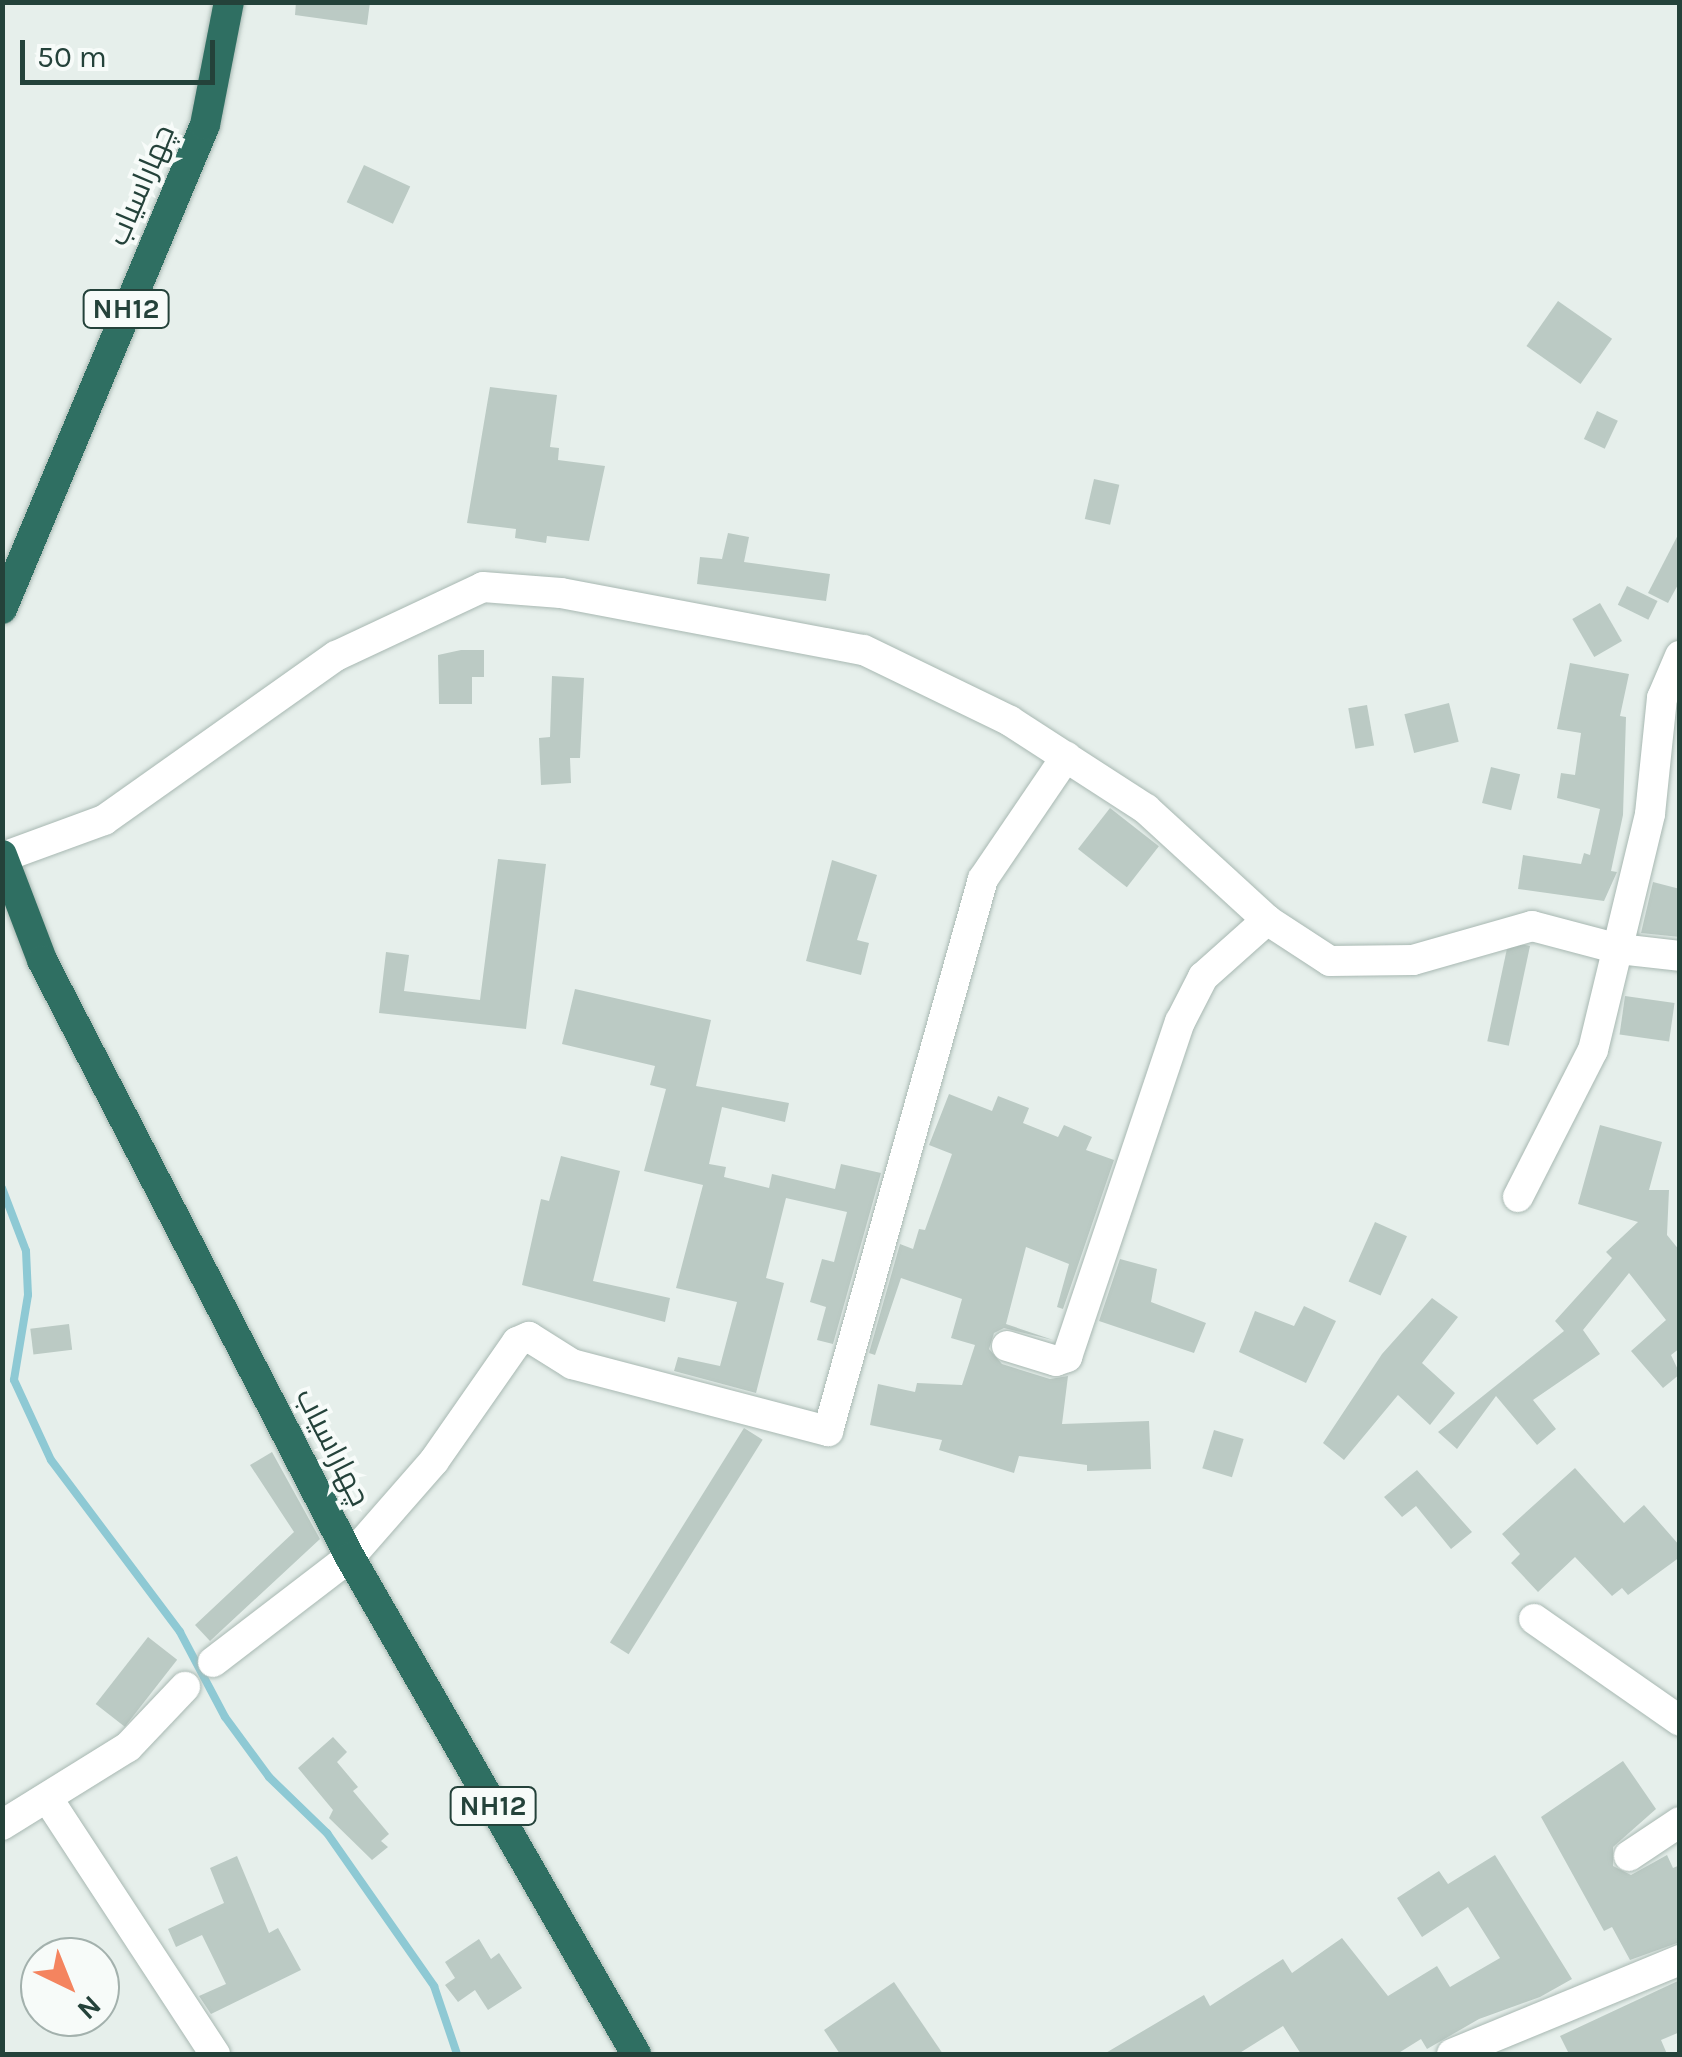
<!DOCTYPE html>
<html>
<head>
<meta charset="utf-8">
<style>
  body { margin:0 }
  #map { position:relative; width:1682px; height:2057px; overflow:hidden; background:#e6efeb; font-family:Karla,Cairo,sans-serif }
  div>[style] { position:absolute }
  .stream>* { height:8px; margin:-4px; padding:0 4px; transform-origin:4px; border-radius:4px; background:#8ec9d4 }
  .building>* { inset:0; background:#bbcac4; transform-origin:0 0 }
  .roads { filter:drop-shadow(0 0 2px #a8b8b2) drop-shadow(0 0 2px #a8b8b2) }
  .street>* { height:30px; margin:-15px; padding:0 15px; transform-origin:15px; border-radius:15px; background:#fff }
  .secondary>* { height:30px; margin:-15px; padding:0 15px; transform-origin:15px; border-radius:15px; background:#fff }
  .highway>* { height:30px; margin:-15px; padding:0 15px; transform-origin:15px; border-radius:15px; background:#2f6f62 }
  span { translate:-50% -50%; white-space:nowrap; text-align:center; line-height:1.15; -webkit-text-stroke:8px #f7fbf9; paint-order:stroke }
  .shield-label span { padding:2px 8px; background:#f7fbf9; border:2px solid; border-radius:8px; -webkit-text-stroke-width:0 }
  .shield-label { font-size:28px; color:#24423a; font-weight:700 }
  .street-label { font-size:30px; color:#24423a }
  .frame { position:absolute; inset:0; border:5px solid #24423a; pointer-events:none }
  .north { position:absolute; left:20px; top:1937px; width:100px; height:100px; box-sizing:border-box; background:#f7fbf9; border:2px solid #a3b1ad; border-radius:50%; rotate:137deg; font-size:28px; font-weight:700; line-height:40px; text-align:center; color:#24423a }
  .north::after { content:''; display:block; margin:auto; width:35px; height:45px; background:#f4845f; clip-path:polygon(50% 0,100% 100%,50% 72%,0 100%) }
  .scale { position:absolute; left:20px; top:40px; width:195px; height:45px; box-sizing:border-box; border:5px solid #24423a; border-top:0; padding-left:12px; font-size:30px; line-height:35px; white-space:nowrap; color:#24423a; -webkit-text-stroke:8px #f7fbf9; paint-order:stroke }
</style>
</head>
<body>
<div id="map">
  <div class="stream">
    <div style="left:2px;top:1188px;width:67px;rotate:69.1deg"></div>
    <div style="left:26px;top:1251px;width:44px;rotate:87.4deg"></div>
    <div style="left:28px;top:1295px;width:86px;rotate:99.4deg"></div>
    <div style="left:14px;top:1380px;width:88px;rotate:65.2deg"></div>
    <div style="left:51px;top:1460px;width:215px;rotate:53.1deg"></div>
    <div style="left:180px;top:1632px;width:96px;rotate:62.1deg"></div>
    <div style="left:225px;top:1717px;width:74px;rotate:53.7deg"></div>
    <div style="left:269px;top:1777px;width:81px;rotate:44deg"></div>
    <div style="left:327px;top:1833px;width:187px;rotate:55deg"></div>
    <div style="left:434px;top:1986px;width:72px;rotate:71.3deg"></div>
  </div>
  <div class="building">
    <div style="clip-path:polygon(296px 2px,370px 2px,367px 25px,295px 15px)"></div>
    <div style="left:364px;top:165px;width:51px;height:41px;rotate:25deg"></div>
    <div style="left:1558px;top:301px;width:66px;height:55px;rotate:35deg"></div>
    <div style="clip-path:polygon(490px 387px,557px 395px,550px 447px,559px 448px,558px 460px,605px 466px,589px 541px,547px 536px,546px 543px,515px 538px,516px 529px,467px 523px)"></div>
    <div style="left:1597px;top:411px;width:23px;height:31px;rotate:25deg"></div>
    <div style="left:1094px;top:479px;width:26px;height:41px;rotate:13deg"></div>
    <div style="clip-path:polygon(1680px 531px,1680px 581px,1668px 603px,1648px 593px)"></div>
    <div style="clip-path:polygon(728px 533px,749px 537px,744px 562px,830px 574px,826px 601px,697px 584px,700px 557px,722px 559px)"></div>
    <div style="left:1627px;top:586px;width:34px;height:21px;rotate:26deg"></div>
    <div style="left:1600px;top:603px;width:44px;height:32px;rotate:60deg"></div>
    <div style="clip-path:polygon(461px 650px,484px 650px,484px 677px,472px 677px,472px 704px,439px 704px,438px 655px)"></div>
    <div style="clip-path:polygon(1570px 663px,1629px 674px,1620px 716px,1626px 717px,1623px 815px,1611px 871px,1617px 872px,1604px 901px,1518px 889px,1523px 855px,1581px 864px,1584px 853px,1590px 855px,1600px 809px,1557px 798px,1561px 773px,1575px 775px,1581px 733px,1557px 729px)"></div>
    <div style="clip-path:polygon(552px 676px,584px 678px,580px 758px,570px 758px,571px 783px,541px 785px,539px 738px,550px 737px)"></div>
    <div style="left:1449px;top:703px;width:40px;height:46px;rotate:76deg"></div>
    <div style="left:1367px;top:705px;width:41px;height:19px;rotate:80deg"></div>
    <div style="left:1491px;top:767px;width:30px;height:37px;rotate:14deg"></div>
    <div style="left:1110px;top:808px;width:62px;height:52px;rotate:38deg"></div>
    <div style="clip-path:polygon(498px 859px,546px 864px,526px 1029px,379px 1013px,386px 952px,409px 955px,404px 991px,480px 1000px)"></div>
    <div style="clip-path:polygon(832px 860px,877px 875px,857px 940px,869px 943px,861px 975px,806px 961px)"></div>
    <div style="clip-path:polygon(1653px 882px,1680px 889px,1680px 937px,1641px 933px)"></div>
    <div style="left:1530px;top:946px;width:102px;height:22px;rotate:102deg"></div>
    <div style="clip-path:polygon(575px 989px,711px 1020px,696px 1086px,789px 1103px,785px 1122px,722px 1107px,709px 1164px,726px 1167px,724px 1177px,769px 1188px,772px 1174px,835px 1189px,841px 1164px,881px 1173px,833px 1344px,817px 1340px,826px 1307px,810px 1302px,822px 1259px,834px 1262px,847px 1212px,786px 1198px,766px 1278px,784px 1283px,756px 1393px,674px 1371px,678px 1357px,720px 1366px,737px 1302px,676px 1288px,703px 1185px,644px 1171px,666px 1089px,650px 1085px,655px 1066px,562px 1044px)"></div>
    <div style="left:1625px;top:996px;width:50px;height:39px;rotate:8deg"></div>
    <div style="clip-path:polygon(949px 1094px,992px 1111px,998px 1096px,1029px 1108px,1023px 1123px,1058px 1137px,1064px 1125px,1092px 1137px,1086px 1150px,1114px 1160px,1063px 1309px,1057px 1307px,1069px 1264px,1026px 1247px,1006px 1324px,1053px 1340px,1004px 1328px,994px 1333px,989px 1349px,1002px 1364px,1050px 1379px,1068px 1376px,1062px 1424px,1149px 1421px,1151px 1469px,1087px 1471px,1087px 1465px,1019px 1456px,1014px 1473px,939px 1450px,942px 1440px,870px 1425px,878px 1384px,915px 1392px,917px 1383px,962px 1385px,975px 1345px,951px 1338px,962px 1299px,901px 1278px,875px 1355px,869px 1353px,900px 1244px,913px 1249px,919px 1229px,925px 1230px,952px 1154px,929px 1145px)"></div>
    <div style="clip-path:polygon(1600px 1125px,1662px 1142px,1649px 1190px,1669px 1190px,1667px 1235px,1680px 1251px,1680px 1348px,1671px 1355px,1680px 1374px,1663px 1388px,1631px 1351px,1666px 1320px,1629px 1273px,1583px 1330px,1600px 1354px,1533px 1400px,1556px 1429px,1537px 1445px,1496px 1396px,1457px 1449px,1438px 1432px,1564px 1331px,1555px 1321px,1612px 1258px,1606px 1252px,1638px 1222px,1578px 1204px)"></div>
    <div style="clip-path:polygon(561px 1156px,620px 1171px,593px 1281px,670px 1298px,665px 1322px,522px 1285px,541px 1199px,549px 1201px)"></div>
    <div style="left:1375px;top:1222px;width:35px;height:65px;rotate:24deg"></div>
    <div style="clip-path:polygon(1120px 1259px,1157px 1269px,1151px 1302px,1206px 1323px,1194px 1353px,1099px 1321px)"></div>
    <div style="clip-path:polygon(1432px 1298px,1458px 1317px,1422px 1363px,1455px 1393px,1430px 1425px,1398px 1395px,1344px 1460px,1323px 1443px,1382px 1354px)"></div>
    <div style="clip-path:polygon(1304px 1306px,1336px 1321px,1306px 1383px,1239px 1352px,1255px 1311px,1294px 1326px)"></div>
    <div style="left:69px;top:1324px;width:26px;height:39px;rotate:83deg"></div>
    <div style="left:744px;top:1428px;width:22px;height:253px;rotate:32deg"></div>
    <div style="left:1214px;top:1430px;width:31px;height:40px;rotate:17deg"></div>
    <div style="clip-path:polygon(272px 1452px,320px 1539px,210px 1641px,195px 1625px,294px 1532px,250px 1465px)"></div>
    <div style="clip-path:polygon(1575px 1468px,1624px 1523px,1644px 1505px,1680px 1546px,1680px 1557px,1628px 1595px,1622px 1588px,1612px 1596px,1575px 1557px,1538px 1592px,1511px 1563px,1520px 1554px,1502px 1534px)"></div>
    <div style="clip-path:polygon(1417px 1470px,1472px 1532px,1451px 1549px,1416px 1506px,1402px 1517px,1384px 1497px)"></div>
    <div style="left:148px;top:1637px;width:37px;height:85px;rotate:38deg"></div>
    <div style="clip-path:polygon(333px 1737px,347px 1752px,337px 1762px,358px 1787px,353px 1791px,389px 1834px,381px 1841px,388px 1847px,372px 1860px,329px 1818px,333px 1810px,298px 1768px)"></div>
    <div style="clip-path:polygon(1623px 1761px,1656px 1809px,1613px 1847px,1613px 1866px,1631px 1875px,1667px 1855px,1673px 1868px,1680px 1865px,1680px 1942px,1630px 1960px,1612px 1927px,1604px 1931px,1541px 1817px)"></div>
    <div style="clip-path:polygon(1495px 1855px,1572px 1979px,1540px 1997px,1479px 2019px,1427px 2049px,1421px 2039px,1397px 2054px,1301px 2054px,1283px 2026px,1238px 2054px,1104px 2054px,1204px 1995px,1210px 2006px,1283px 1959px,1292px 1973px,1342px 1938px,1388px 1996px,1437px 1966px,1450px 1987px,1500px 1958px,1468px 1907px,1422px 1937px,1397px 1898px,1439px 1871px,1448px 1884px)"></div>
    <div style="clip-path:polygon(237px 1856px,269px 1933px,278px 1928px,301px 1970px,211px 2014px,199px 1996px,226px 1984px,202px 1935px,176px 1947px,168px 1929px,224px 1903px,210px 1868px)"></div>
    <div style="clip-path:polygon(479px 1939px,491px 1959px,499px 1953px,522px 1988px,488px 2010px,475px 1990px,458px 2002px,445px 1985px,455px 1978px,445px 1962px)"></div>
    <div style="clip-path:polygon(1680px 1980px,1680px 2032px,1661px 2040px,1667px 2054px,1569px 2054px,1560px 2036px)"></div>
    <div style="clip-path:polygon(894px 1982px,943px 2054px,840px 2054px,824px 2030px)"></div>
  </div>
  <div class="roads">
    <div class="street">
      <div style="left:1518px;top:1197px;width:165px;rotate:-63deg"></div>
      <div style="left:1593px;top:1050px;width:243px;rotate:-76.4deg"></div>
      <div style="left:1650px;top:814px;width:117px;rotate:-84.1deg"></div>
      <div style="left:1662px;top:698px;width:46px;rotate:-66.8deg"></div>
      <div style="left:1007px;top:1346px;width:51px;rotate:17deg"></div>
      <div style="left:1056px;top:1361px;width:12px;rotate:-20deg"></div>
      <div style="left:1067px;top:1357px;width:354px;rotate:-71.4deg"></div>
      <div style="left:1180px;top:1022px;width:51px;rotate:-62.9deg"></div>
      <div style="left:1203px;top:977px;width:86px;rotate:-41.7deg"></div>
      <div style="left:350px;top:1557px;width:128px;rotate:-48.8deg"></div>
      <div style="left:434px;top:1461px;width:145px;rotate:-55.1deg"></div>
      <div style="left:517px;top:1342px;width:13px;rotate:-23deg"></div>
      <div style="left:529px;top:1337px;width:51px;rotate:32.1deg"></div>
      <div style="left:572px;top:1364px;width:265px;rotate:14.7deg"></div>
      <div style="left:828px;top:1431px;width:573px;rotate:-74.32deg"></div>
      <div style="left:983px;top:879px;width:148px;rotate:-55.8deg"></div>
      <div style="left:1534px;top:1619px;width:178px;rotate:34.9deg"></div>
      <div style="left:48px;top:1799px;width:305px;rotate:56.8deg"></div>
      <div style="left:1629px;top:1856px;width:61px;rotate:-33.7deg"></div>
      <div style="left:1452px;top:2054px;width:247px;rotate:-22.4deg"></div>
    </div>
    <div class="secondary">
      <div style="left:3px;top:857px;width:108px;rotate:-20.1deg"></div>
      <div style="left:104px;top:820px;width:284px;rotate:-35.3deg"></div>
      <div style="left:336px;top:656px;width:162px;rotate:-25.1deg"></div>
      <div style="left:483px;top:587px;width:78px;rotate:4.4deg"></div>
      <div style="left:561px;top:593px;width:308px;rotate:10.7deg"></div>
      <div style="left:864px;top:650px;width:162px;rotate:25.9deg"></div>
      <div style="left:1010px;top:721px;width:162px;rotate:32.9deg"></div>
      <div style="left:1146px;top:809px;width:164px;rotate:42.5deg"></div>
      <div style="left:1267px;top:920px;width:75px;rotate:33.1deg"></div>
      <div style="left:1330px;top:961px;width:83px;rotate:-0.7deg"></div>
      <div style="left:1413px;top:960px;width:124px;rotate:-15.9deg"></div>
      <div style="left:1532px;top:926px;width:90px;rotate:14.8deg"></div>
      <div style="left:1619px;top:949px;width:61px;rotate:6.5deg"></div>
      <div style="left:213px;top:1662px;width:173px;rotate:-37.5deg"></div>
      <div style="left:2px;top:1825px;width:148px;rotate:-31.8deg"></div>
      <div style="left:128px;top:1747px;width:83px;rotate:-46.5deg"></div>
    </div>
    <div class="highway">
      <div style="left:2px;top:609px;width:525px;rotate:-67.25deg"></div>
      <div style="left:205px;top:125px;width:125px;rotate:-79deg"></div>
      <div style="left:2px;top:855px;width:112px;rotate:69.1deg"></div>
      <div style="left:42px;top:960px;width:672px;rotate:62.71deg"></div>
      <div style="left:350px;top:1557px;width:573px;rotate:60.08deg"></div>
    </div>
  </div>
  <div class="shield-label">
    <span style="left:126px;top:309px">NH12</span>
    <span style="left:493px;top:1806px">NH12</span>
  </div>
  <div class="street-label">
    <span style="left:141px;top:185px;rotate:-67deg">چهاراسیاب</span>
    <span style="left:333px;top:1447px;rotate:63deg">چهاراسیاب</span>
  </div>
  <div class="frame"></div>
  <div class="north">N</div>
  <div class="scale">50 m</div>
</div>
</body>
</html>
